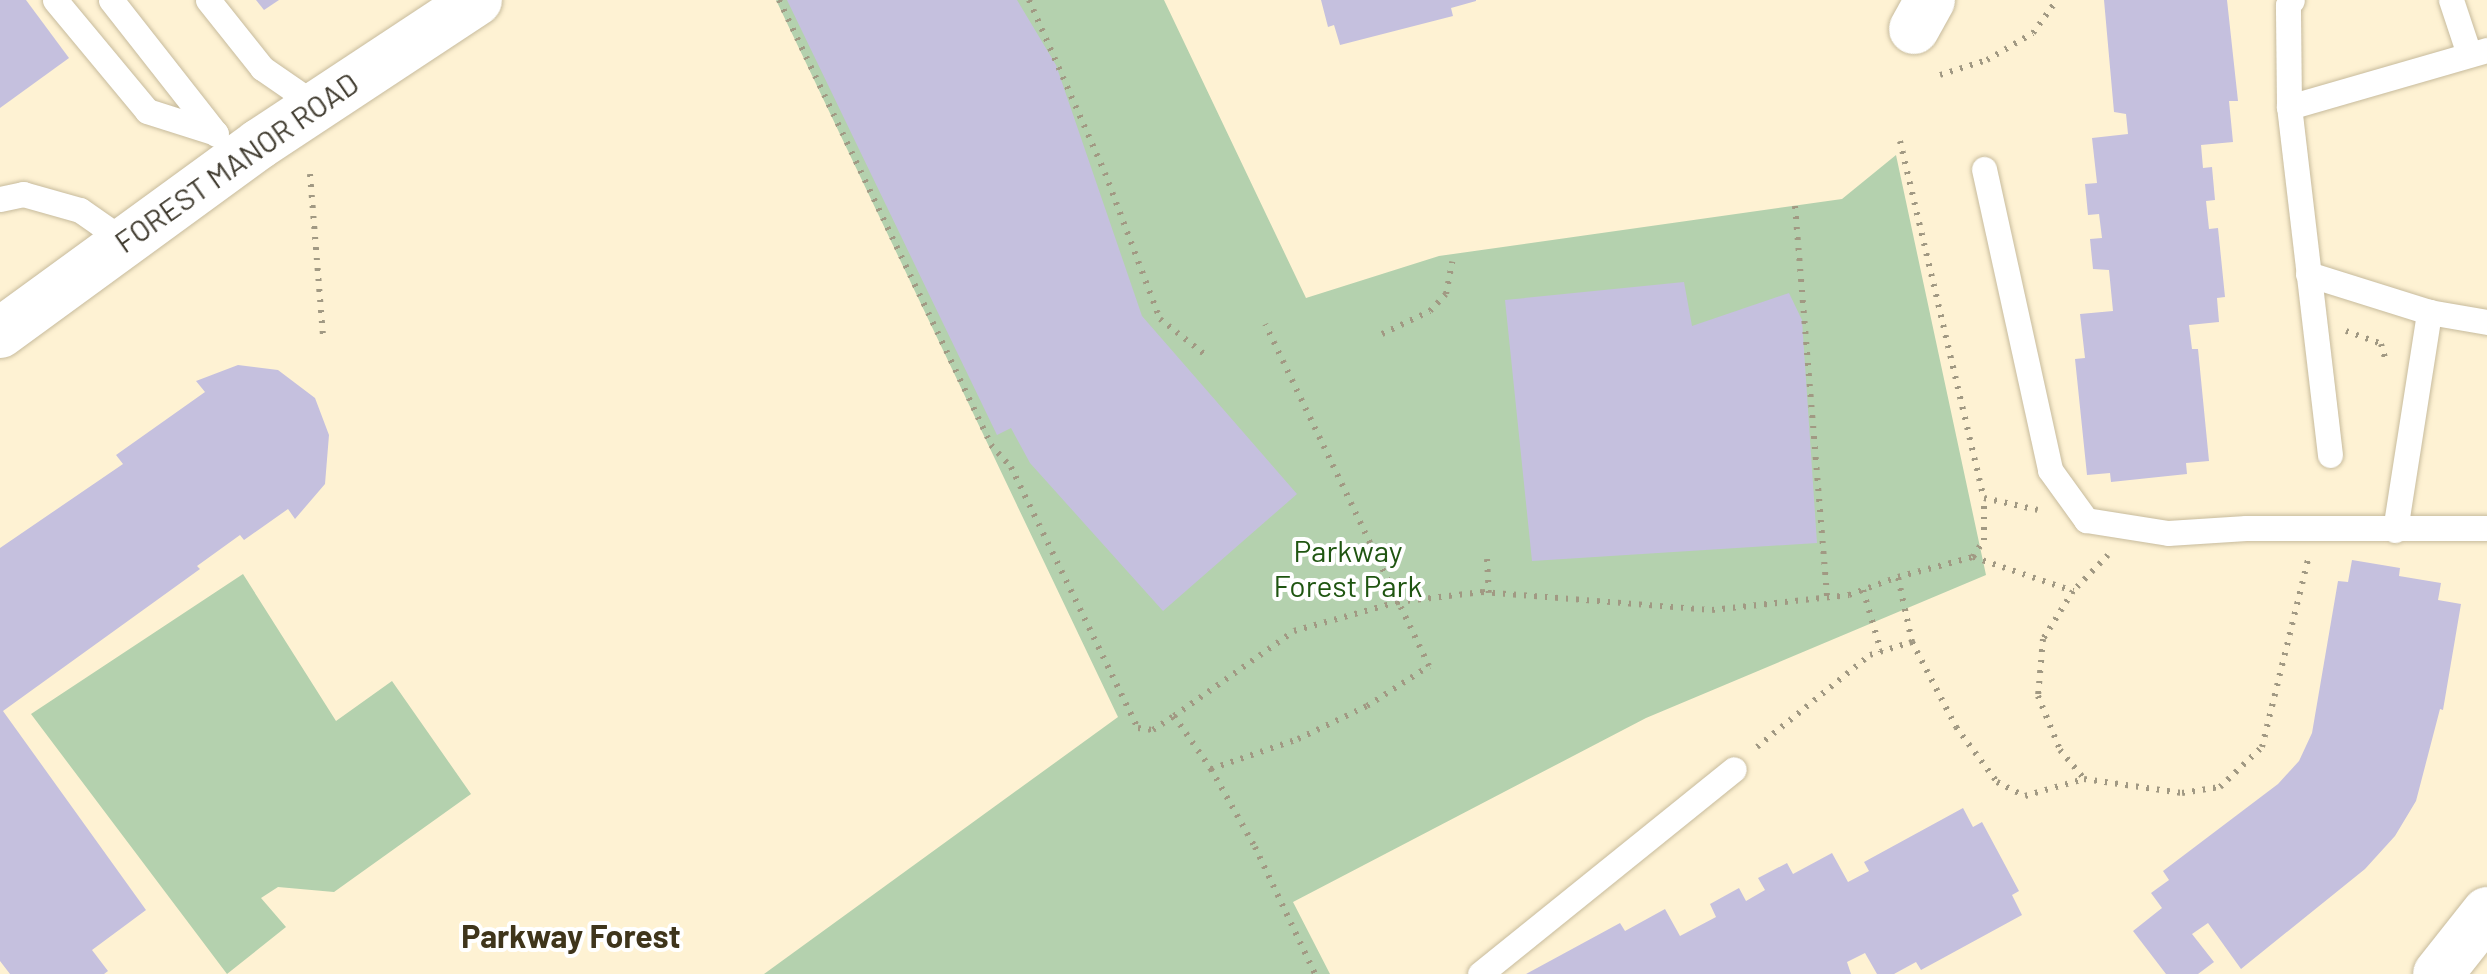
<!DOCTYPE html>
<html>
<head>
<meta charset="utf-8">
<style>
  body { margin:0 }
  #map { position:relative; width:2487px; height:974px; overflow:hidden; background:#fef2d3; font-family:Barlow,sans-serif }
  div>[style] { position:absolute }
  .green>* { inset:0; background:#b4d1ae }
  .building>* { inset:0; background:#c5c0de }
  .path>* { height:6px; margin-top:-3px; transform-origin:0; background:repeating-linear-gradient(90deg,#a19983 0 2.5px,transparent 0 10.5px) }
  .roads { filter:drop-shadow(0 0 2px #c7bb9d) drop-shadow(0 0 2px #c7bb9d) }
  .service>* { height:25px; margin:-12.5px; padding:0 12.5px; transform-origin:12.5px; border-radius:12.5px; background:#fff }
  .minor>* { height:50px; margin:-25px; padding:0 25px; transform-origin:25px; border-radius:25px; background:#fff }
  span { translate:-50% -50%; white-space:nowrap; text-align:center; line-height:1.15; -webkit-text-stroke:8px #fff; paint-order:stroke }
  .street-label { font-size:30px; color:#413c30 }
  .park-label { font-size:30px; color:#1f5511 }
  .neighbourhood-label { font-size:32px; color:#3f351b; font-weight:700 }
</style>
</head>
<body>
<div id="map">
  <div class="green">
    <div style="clip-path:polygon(776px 0,1164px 0,1306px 298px,1439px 256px,1842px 199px,1896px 155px,1986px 575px,1646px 718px,1293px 902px,1330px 974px,764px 974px,1118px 717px)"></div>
    <div style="clip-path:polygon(243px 574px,336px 721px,392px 681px,471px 794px,334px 892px,278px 887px,261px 898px,286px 927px,227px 974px,31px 714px)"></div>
  </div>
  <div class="building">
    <div style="clip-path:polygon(0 0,26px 0,69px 58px,0 108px)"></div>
    <div style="clip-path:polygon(256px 0,279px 0,264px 10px)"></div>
    <div style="clip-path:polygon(787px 0,1017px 0,1056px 65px,1142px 316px,1297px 494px,1163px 611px,1030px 463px,1011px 428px,997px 435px)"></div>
    <div style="clip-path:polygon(1321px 0,1476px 0,1476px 1px,1451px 8px,1453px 16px,1340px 45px,1334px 25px,1328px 27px)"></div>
    <div style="clip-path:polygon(2104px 0,2227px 0,2238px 101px,2229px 101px,2233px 142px,2201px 145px,2203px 168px,2212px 167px,2215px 200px,2206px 201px,2209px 229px,2218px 228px,2225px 297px,2217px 298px,2219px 322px,2189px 325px,2192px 349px,2198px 349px,2209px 461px,2186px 463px,2187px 474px,2111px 482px,2110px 473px,2087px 475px,2075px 359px,2085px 358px,2080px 314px,2113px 311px,2109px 270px,2093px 269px,2090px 239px,2102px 238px,2099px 214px,2088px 215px,2085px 184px,2097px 183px,2092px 138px,2128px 134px,2126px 114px,2114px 112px)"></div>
    <div style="clip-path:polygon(1684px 282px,1692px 326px,1789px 293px,1802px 320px,1817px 543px,1532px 561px,1505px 300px)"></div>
    <div style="clip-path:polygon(238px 365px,278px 370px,315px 398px,329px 435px,325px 484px,295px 519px,288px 509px,244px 540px,240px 535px,197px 566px,200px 569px,3px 711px,146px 910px,92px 950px,108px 971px,104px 974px,10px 974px,0 961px,0 548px,123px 464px,116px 455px,205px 392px,196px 381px)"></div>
    <div style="clip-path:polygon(2352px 560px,2400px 568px,2399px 576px,2441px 583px,2438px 600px,2461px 604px,2443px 710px,2440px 709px,2416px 801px,2395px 836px,2365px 869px,2241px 969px,2208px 923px,2192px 934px,2214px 962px,2198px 974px,2166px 974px,2133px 931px,2162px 908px,2151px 893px,2169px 880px,2163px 871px,2278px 784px,2299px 761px,2312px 733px,2338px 581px,2348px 582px)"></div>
    <div style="clip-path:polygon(1963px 808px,1973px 827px,1982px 822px,2019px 891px,2012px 895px,2022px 915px,1921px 970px,1916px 962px,1894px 974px,1877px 974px,1865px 953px,1847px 962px,1851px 974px,1526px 974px,1620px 923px,1625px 931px,1665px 909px,1680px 936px,1716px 917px,1710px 904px,1739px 888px,1746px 901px,1765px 890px,1758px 878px,1787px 863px,1793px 874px,1832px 853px,1848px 882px,1869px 871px,1864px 862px)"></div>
  </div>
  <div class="path">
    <div style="left:779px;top:0;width:493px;rotate:64.5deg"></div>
    <div style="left:991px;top:445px;width:30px;rotate:48deg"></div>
    <div style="left:1011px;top:467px;width:290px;rotate:64.1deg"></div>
    <div style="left:1138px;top:728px;width:15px;rotate:8deg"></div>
    <div style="left:1153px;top:730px;width:25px;rotate:-34deg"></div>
    <div style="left:1174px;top:716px;width:65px;rotate:55.1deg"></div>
    <div style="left:1211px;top:769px;width:90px;rotate:60.6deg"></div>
    <div style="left:1255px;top:847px;width:140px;rotate:64.7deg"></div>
    <div style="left:1029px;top:0;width:189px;rotate:66.3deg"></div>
    <div style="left:1105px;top:173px;width:156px;rotate:69.4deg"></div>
    <div style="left:1160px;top:319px;width:61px;rotate:38.4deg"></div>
    <div style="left:1940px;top:75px;width:49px;rotate:-17.7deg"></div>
    <div style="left:1987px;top:60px;width:53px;rotate:-30.4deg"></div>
    <div style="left:2033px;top:33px;width:41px;rotate:-54deg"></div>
    <div style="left:1900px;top:141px;width:367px;rotate:76.8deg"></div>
    <div style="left:310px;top:174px;width:163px;rotate:85.4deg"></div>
    <div style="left:1795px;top:206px;width:392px;rotate:85.3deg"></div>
    <div style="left:2346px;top:331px;width:37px;rotate:20deg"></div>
    <div style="left:2381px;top:344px;width:15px;rotate:74deg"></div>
    <div style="left:1382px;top:334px;width:53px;rotate:-25.6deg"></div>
    <div style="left:1430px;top:311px;width:23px;rotate:-47deg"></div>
    <div style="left:1446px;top:294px;width:33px;rotate:-79deg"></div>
    <div style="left:2108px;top:555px;width:50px;rotate:134.2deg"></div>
    <div style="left:2073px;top:591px;width:57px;rotate:122deg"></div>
    <div style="left:2043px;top:639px;width:57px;rotate:95deg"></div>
    <div style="left:2038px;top:696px;width:58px;rotate:67.8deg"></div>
    <div style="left:2060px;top:750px;width:38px;rotate:50deg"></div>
    <div style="left:2084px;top:779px;width:99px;rotate:8.1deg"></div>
    <div style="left:2182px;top:793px;width:38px;rotate:-9deg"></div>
    <div style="left:2220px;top:787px;width:58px;rotate:-43.6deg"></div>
    <div style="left:2262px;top:747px;width:193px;rotate:-76.2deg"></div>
    <div style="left:1973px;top:557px;width:106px;rotate:18.8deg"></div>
    <div style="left:1487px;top:559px;width:34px;rotate:87deg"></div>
    <div style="left:1863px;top:590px;width:64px;rotate:73.6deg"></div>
    <div style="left:1912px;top:642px;width:96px;rotate:62.6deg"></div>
    <div style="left:1956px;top:727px;width:69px;rotate:53.3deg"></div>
    <div style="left:1997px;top:782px;width:31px;rotate:27deg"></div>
    <div style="left:2025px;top:796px;width:61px;rotate:-16.1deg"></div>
    <div style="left:1174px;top:716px;width:147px;rotate:-35.3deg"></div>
    <div style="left:1294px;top:631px;width:107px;rotate:-15.7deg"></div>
    <div style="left:1397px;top:602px;width:86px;rotate:-6.7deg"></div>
    <div style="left:1482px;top:592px;width:231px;rotate:4.5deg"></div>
    <div style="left:1712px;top:610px;width:138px;rotate:-6.2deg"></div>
    <div style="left:1849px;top:595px;width:52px;rotate:-20.2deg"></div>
    <div style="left:1757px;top:747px;width:146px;rotate:-39.2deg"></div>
    <div style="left:1870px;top:655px;width:44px;rotate:-17.2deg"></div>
    <div style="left:1912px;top:642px;width:66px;rotate:-102.2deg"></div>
    <div style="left:1898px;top:577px;width:78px;rotate:-14.9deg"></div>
    <div style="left:1973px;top:557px;width:20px;rotate:-57deg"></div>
    <div style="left:1984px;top:540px;width:42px;rotate:-90deg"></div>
    <div style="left:1984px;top:498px;width:55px;rotate:12.5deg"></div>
    <div style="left:1211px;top:769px;width:92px;rotate:-19deg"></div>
    <div style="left:1298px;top:739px;width:76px;rotate:-25.6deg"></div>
    <div style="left:1367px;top:706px;width:74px;rotate:-32.8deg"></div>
    <div style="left:1429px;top:666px;width:379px;rotate:-115.6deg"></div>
  </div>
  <div class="roads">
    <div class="service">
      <div style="left:55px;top:0;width:144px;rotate:50.3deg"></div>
      <div style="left:147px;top:111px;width:72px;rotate:17.7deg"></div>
      <div style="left:111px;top:0;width:170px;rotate:51.9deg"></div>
      <div style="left:208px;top:0;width:87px;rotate:51.5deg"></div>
      <div style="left:262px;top:68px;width:67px;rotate:34.6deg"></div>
      <div style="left:2451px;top:0;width:57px;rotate:71.6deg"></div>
      <div style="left:2289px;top:107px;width:102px;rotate:-90.6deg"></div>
      <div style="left:2288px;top:5px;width:6px;rotate:-51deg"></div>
      <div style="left:1984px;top:169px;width:308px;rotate:77.6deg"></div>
      <div style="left:2050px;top:470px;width:62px;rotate:54.2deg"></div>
      <div style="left:2086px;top:520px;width:83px;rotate:9deg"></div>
      <div style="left:2168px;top:533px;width:78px;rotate:-3.7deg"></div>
      <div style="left:2246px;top:528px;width:241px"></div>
      <div style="left:0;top:199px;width:24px;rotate:-12deg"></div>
      <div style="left:23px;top:194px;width:59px;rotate:15.7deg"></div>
      <div style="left:80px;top:210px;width:52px;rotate:34.9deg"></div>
      <div style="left:2308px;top:274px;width:127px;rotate:17.4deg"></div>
      <div style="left:2429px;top:312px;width:59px;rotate:9.8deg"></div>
      <div style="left:2330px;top:455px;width:350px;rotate:-96.7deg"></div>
      <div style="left:2289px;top:107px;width:206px;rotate:-16.1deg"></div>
      <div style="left:2395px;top:530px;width:221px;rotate:-81.1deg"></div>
      <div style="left:1480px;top:974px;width:326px;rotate:-38.9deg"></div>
    </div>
    <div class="minor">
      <div style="left:1914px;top:29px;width:33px;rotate:-61deg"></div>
      <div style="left:0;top:333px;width:321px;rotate:-36.1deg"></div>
      <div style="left:259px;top:144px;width:261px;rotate:-33.4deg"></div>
      <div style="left:2438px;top:974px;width:79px;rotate:-51.7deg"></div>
    </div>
  </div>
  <div class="street-label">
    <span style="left:236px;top:162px;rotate:-35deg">FOREST MANOR ROAD</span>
  </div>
  <div class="park-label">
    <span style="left:1348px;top:567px">Parkway<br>Forest Park</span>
  </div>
  <div class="neighbourhood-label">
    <span style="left:571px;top:935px">Parkway Forest</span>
  </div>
</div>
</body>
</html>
